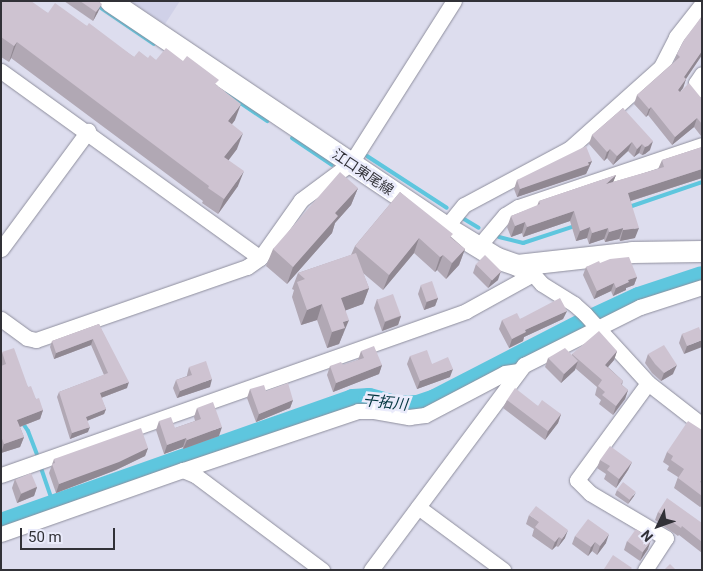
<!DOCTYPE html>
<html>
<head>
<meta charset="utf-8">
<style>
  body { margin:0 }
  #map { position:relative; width:703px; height:571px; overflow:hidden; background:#dde; font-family:Roboto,"Noto Sans JP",sans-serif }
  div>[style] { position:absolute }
  .built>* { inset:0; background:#d0d1e8 }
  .stream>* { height:4px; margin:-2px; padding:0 2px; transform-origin:2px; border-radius:2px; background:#5ec6de }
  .river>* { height:22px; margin:-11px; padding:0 11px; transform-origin:11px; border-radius:11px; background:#5ec6de }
  .roads { filter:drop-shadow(0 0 1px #8e8e9d) drop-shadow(0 0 1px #8e8e9d) }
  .minor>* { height:15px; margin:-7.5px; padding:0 7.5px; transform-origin:7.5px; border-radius:7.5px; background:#fff }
  .secondary>* { height:21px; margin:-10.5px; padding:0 10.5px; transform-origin:10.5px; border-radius:10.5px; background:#fff }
  .wall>* { inset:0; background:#b1a8b4 }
  .shaded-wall>* { inset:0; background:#908892 }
  .building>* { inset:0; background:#cec3d1; transform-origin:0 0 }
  span { translate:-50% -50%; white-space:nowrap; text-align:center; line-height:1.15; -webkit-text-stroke:5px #eaebfb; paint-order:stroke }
  .street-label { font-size:14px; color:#313137 }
  .water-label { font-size:15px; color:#00333d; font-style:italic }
  .frame { position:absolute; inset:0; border:2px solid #313137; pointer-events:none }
  .north { position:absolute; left:633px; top:501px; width:50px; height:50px; -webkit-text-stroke:4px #eaebfb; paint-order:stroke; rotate:228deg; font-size:14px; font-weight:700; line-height:20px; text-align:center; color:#313137 }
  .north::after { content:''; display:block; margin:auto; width:18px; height:22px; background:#313137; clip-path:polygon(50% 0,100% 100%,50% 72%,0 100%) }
  .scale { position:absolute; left:20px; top:528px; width:95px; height:22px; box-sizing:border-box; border:2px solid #313137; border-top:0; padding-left:6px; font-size:15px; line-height:18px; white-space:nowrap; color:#313137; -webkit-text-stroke:4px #eaebfb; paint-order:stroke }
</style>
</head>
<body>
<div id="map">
  <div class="built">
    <div style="clip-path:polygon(130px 1px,180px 1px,165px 24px)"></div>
  </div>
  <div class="stream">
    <div style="left:91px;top:1px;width:76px;rotate:34.3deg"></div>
    <div style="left:226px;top:93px;width:50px;rotate:34.3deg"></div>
    <div style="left:292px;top:138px;width:48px;rotate:34deg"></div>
    <div style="left:367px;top:156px;width:95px;rotate:33deg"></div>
    <div style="left:629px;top:207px;width:77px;rotate:-18.9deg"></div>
    <div style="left:464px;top:219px;width:17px;rotate:31deg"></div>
    <div style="left:499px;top:237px;width:25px;rotate:14deg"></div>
    <div style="left:523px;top:243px;width:55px;rotate:-18.1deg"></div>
    <div style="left:22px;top:422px;width:11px;rotate:56deg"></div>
    <div style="left:28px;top:431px;width:26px;rotate:69deg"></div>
    <div style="left:41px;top:468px;width:40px;rotate:71.1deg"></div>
  </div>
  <div class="river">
    <div style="left:1px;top:524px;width:373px;rotate:-19.4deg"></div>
    <div style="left:353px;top:400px;width:16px;rotate:-4deg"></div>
    <div style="left:369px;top:399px;width:30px;rotate:15deg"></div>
    <div style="left:398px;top:407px;width:20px;rotate:-3deg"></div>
    <div style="left:418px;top:406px;width:18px;rotate:-19deg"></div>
    <div style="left:435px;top:400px;width:171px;rotate:-27.2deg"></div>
    <div style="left:587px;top:322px;width:57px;rotate:-24.8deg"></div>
    <div style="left:639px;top:298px;width:66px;rotate:-18.4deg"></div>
  </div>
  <div class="roads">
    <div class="minor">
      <div style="left:1px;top:71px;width:319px;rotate:35.8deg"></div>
      <div style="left:702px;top:74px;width:11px;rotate:124deg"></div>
      <div style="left:696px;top:83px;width:9px;rotate:49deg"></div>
      <div style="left:446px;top:227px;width:28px;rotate:-51deg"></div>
      <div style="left:464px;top:205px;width:119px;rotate:-28.1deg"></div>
      <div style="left:569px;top:149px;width:123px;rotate:-41.7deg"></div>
      <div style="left:661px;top:67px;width:34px;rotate:-63deg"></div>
      <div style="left:676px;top:37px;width:42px;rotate:-51.8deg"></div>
      <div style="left:478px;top:247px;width:42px;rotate:-49.8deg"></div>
      <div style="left:505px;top:215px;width:15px;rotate:-32deg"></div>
      <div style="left:518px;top:207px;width:194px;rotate:-18.6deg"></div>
      <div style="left:1px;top:249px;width:147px;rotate:-53.6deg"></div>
      <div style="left:530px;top:266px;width:9px;rotate:69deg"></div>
      <div style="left:533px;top:274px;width:13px;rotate:48deg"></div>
      <div style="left:542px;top:284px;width:38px;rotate:32deg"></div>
      <div style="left:574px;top:304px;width:15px;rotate:42deg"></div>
      <div style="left:585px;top:314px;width:93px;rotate:47.6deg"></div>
      <div style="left:648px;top:383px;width:68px;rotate:37.9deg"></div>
      <div style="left:1px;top:319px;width:32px;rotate:36deg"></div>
      <div style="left:27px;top:338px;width:9px;rotate:13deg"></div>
      <div style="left:36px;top:340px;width:223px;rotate:-19.1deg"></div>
      <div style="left:247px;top:267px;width:16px;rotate:-35deg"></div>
      <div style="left:260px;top:258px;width:71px;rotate:-54.7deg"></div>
      <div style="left:301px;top:200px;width:62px;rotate:-36.5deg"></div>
      <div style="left:351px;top:163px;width:192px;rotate:-57.6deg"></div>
      <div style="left:183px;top:470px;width:185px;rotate:-18.6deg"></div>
      <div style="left:358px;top:411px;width:16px"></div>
      <div style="left:374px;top:411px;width:36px;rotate:10deg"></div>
      <div style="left:409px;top:417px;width:16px;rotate:-7deg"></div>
      <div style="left:425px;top:415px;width:90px;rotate:-27.7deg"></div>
      <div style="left:505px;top:373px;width:12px;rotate:-9deg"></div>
      <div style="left:1px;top:475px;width:493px;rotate:-19.4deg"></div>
      <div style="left:466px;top:311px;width:77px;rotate:-28.9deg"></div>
      <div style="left:418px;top:507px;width:106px;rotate:36.5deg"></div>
      <div style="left:1px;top:534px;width:193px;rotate:-19.4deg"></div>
      <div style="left:183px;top:470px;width:13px;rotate:23deg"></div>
      <div style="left:195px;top:475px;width:159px;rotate:36.8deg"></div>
      <div style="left:371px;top:570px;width:256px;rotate:-53.3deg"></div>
      <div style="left:524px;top:365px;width:130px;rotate:-26.6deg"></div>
      <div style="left:640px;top:307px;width:65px;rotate:-17.9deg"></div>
      <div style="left:645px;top:570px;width:38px;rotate:-57deg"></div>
      <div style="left:666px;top:538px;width:88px;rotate:-149.4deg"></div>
      <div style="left:590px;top:493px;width:18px;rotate:-135deg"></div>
      <div style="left:577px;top:480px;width:120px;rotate:-53.8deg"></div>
    </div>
    <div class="secondary">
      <div style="left:110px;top:1px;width:405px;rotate:33.9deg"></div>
      <div style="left:446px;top:227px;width:60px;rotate:31.3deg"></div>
      <div style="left:497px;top:258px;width:21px;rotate:19deg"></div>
      <div style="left:517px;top:265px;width:116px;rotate:-6.4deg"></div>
      <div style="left:632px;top:252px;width:70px;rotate:-0.8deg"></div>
    </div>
  </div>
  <div class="wall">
    <div style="clip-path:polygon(1px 1px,48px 13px,87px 26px,134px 57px,148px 58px,156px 60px,217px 85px,235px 120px,232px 124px,237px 149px,228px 160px,238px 186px,218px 214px,202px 203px,203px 201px,11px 58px,9px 62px,1px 57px)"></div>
    <div style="clip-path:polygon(64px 1px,98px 1px,98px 12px,93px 21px)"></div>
    <div style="clip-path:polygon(702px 16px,702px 55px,686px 79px,683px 88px,680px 91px,702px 99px,702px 135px,701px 136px,694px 127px,672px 145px,648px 115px,646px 117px,634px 104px,637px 95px,674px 62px,677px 54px)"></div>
    <div style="clip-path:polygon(623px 108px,650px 150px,645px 154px,642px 155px,639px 153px,634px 157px,628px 151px,613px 165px,607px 158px,604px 161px,589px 144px,592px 135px)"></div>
    <div style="clip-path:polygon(702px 147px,702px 178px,631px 201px,635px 238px,620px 241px,619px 239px,605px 242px,604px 239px,589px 244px,587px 238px,576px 241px,570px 221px,523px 237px,522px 233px,511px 237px,507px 227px,511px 216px,537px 206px,539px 201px,616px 175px,613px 182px,658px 169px,662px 160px)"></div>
    <div style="clip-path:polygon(592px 161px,586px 174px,517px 197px,514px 189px,517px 180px)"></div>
    <div style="clip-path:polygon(358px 188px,351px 205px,335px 223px,332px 233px,287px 284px,266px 266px,273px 249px)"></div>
    <div style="clip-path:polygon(400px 192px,465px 249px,459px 265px,446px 279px,437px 270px,435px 272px,414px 253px,383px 290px,363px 273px,369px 288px,363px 304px,346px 310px,343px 335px,342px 336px,339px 344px,327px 348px,317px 320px,301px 325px,292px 297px,294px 290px,292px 289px,298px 273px,351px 255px,355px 246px)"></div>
    <div style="clip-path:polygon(600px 263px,637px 277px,634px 285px,626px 288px,626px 290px,613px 296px,611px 291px,594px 299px,583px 275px,586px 267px)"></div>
    <div style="clip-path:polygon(476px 264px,498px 280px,488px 288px,473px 273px)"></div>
    <div style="clip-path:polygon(421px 285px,438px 298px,435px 306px,424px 310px,418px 294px)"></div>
    <div style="clip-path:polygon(377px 299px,401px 316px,398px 325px,382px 331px,374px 308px)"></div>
    <div style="clip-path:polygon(567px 311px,563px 319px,524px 337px,523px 341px,509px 348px,499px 329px,502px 320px,520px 319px)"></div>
    <div style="clip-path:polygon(99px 324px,127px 388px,101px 398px,106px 409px,104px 414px,87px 421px,88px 432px,70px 439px,57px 397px,59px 392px,104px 375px,91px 345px,54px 359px,50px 347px,52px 341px)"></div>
    <div style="clip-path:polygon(700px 330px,684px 354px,679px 343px,682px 334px)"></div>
    <div style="clip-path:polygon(361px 351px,382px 365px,379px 374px,333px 392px,327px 375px,330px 366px,343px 365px,358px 360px)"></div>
    <div style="clip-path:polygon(617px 351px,614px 360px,608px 367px,623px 381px,622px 385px,628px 390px,625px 399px,613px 415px,599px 404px,601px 400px,595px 395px,597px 387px,575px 368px,575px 370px,561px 383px,545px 367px,548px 358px,572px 355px,572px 354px)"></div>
    <div style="clip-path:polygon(2px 352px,28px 387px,43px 410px,40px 419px,20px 427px,24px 437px,20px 447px,1px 453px,1px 355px)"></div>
    <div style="clip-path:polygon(648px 354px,673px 374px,661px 381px,652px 373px,645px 363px)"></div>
    <div style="clip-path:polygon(410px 356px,432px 364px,450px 377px,417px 389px,407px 364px)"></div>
    <div style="clip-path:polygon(189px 367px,210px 387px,177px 398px,173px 388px,176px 380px,187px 376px,187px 375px)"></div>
    <div style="clip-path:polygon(250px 389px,293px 400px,290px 408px,256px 422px,247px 398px)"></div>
    <div style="clip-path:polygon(507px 400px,538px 406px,561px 414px,558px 423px,545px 440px,503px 408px)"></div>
    <div style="clip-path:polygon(197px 408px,219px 436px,183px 449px,183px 447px,164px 454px,156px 430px,159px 421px,175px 428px,195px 421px,194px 417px)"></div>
    <div style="clip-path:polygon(702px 430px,702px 506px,700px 507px,674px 488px,678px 477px,667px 470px,669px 466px,663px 462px,667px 452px)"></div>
    <div style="clip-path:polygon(148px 448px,145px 456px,116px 470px,56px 493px,49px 473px,54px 459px)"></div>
    <div style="clip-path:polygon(600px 460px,632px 462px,628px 470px,616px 488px,604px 479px,606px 474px,597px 468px)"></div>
    <div style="clip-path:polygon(15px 479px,37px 487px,34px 496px,17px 503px,12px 488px)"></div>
    <div style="clip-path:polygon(617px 490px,634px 496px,628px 504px,615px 495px)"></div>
    <div style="clip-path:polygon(658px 512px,702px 523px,702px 553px,679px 535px,678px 536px,655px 520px)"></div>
    <div style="clip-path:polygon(529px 515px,565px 538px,558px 547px,556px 546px,552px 550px,532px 536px,534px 529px,526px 524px)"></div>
    <div style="clip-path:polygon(575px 536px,606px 543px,597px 555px,592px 551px,588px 556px,572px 544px)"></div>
    <div style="clip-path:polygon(627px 541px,648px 549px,640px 561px,624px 550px)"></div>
  </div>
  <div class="shaded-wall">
    <div style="clip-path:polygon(102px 4px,98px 12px,93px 21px,96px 12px)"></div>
    <div style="clip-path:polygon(17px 42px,11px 58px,9px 62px,14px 46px)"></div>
    <div style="clip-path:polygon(702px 51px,702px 55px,681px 86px,684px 77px)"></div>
    <div style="clip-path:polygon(686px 79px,683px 88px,675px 99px,678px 90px)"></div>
    <div style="clip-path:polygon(241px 104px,235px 120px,222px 137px,228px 121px)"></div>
    <div style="clip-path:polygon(651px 107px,648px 115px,646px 117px,649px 109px)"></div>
    <div style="clip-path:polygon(697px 118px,694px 127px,672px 145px,675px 137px)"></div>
    <div style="clip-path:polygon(243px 133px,237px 149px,219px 173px,224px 157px)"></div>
    <div style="clip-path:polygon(653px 141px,650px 150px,645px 154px,642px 155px,645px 147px)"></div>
    <div style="clip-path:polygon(632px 142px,628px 151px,613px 165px,617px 156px)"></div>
    <div style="clip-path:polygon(642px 144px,639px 153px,634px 157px,637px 149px)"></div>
    <div style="clip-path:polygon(610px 149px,607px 158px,604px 161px,607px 152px)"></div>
    <div style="clip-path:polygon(592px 161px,586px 174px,517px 197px,520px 189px)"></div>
    <div style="clip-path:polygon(702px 169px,702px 178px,624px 203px,628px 193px)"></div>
    <div style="clip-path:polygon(244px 171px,238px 186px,218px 214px,224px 199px)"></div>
    <div style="clip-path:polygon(616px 175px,612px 185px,606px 184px)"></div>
    <div style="clip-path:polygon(358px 188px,351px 205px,335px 223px,332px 233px,287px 284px,293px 267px,335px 213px)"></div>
    <div style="clip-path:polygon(574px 211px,570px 221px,523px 237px,527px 227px)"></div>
    <div style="clip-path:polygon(525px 222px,522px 233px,511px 237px,515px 226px)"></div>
    <div style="clip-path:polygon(590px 227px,587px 238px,576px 241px,580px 231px)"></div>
    <div style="clip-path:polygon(608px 228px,604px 239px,589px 244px,592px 233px)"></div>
    <div style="clip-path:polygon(623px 228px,619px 239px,605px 242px,609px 232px)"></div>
    <div style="clip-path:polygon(639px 228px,635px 238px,620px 241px,623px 230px)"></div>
    <div style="clip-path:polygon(419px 238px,414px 253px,383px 290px,389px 275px)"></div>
    <div style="clip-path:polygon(465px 249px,459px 265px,446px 279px,452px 263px)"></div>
    <div style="clip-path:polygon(443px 255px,437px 270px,435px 272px,440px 257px)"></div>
    <div style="clip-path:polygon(501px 271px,498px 280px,488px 288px,492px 279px)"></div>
    <div style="clip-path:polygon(637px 277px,634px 285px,626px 288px,626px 290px,613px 296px,616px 288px,628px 280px)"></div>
    <div style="clip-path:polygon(614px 283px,611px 291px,594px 299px,597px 291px)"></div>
    <div style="clip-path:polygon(369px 288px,363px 304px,336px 314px,341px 298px)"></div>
    <div style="clip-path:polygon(438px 298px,435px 306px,424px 310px,427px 301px)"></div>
    <div style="clip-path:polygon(322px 304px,317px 320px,301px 325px,307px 310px)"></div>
    <div style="clip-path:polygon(567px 311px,563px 319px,524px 337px,523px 341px,509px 348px,512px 339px,525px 330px)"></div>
    <div style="clip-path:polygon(401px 316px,398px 325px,382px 331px,385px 322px)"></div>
    <div style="clip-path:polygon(349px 320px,339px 344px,327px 348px,332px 332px,343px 322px)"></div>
    <div style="clip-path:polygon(93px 339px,91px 345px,54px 359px,56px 353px)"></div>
    <div style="clip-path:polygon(702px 340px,702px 347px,684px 354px,687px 346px)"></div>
    <div style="clip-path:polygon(617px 351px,614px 360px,602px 374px,605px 365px)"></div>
    <div style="clip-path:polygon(578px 361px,575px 370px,561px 383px,564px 374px)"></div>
    <div style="clip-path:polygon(382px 365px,379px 374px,333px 392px,336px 383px)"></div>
    <div style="clip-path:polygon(677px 365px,673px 374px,661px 381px,664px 373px)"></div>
    <div style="clip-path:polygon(453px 369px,450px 377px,417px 389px,420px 381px)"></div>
    <div style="clip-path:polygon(212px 379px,210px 387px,177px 398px,180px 391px)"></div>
    <div style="clip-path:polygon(129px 382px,127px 388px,98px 399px,100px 393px)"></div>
    <div style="clip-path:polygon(628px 390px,625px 399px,613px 415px,616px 406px)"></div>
    <div style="clip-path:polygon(293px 400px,290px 408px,256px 422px,259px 414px)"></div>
    <div style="clip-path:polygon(106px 409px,104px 414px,84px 422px,86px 417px)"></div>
    <div style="clip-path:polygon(43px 410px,40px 419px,14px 429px,17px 420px)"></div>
    <div style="clip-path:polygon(561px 414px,558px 423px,545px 440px,548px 431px)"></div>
    <div style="clip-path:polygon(90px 427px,88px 432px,70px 439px,72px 433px)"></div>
    <div style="clip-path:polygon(222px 427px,219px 436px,183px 449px,187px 440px)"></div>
    <div style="clip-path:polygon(24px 437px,20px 447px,1px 453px,4px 444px)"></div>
    <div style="clip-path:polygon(186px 438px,183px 447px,164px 454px,167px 445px)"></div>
    <div style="clip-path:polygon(148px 448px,145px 456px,116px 470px,56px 493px,59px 484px)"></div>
    <div style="clip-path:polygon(632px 462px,628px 470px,616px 488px,619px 479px)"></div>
    <div style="clip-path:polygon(37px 487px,34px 496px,17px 503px,21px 494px)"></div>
    <div style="clip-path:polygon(636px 492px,634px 496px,628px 504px,630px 500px)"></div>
    <div style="clip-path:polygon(568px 530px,565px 538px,558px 547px,562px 539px)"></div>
    <div style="clip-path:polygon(609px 534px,606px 543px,597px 555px,600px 546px)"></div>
    <div style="clip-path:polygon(559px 537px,556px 546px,552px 550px,555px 542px)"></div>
    <div style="clip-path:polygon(651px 540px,648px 549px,640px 561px,643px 552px)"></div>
    <div style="clip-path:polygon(595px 542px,592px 551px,588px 556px,591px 547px)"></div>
  </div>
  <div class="building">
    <div style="clip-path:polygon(1px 1px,31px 1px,48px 13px,55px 3px,87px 26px,89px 23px,134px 57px,139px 51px,148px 58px,150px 55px,156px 60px,166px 48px,183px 61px,187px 56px,219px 80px,215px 84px,241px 104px,228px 121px,243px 133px,224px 157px,244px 171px,224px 199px,208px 188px,209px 186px,17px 42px,14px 46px,1px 37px)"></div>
    <div style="clip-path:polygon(80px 1px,98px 1px,102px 4px,96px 12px)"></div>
    <div style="clip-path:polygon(702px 16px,702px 51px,684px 77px,686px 79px,678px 90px,680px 92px,689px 83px,702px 99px,702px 124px,697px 118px,675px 137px,651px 107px,649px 109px,637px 95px,680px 57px,677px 54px,684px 40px)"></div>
    <div style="clip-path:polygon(623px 108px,653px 141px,648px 146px,645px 147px,642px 144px,637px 149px,632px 142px,617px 156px,610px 149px,607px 152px,592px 135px)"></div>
    <div style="clip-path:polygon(586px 146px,592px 161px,588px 162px,589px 165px,520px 189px,517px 180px)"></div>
    <div style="clip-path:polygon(702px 147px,702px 169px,628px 193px,639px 228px,623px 230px,623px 228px,609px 232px,608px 228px,592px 233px,590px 227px,580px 231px,574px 211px,527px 227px,525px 222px,515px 226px,511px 216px,540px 204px,539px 201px,616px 175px,606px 184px,664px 167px,662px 160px)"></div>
    <div style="clip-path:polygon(340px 172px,358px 188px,335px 213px,338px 216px,293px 267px,273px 249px)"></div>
    <div style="clip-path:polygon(400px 192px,453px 234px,450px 237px,465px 249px,452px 263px,443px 255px,440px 257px,419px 238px,389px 275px,355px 246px)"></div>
    <div style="clip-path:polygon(356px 253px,369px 288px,341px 298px,349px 320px,343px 322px,345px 328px,332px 332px,322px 304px,307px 310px,297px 282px,305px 279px,298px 273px)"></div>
    <div style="left:485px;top:255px;width:23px;height:13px;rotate:45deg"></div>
    <div style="clip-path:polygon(629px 257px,637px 277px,628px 280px,629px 282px,616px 288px,614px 283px,597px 291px,586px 267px,599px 261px,600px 263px,610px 259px)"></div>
    <div style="left:432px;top:281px;width:18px;height:12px;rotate:71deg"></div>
    <div style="left:393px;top:294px;width:23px;height:17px;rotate:70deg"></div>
    <div style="clip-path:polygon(560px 298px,567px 311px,525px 330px,526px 332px,512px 339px,502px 320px,517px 313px,520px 319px)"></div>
    <div style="clip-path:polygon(99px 324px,129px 382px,100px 393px,106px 409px,86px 417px,90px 427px,72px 433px,59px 392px,108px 373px,93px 339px,56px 353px,52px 341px)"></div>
    <div style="clip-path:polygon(699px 327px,700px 330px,702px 330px,702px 340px,687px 346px,682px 334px)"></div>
    <div style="clip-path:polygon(599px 331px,617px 351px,605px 365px,623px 381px,621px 384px,628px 390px,616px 406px,602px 395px,605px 392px,598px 386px,602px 380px,572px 354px)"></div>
    <div style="clip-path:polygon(664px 345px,677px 365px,664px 373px,655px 364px,648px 354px)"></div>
    <div style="clip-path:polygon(374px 346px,382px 365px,336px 383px,330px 366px,341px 362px,343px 365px,364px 358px,361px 351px)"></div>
    <div style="clip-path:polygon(14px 348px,28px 387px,31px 386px,36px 399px,39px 398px,43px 410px,17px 420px,24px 437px,4px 444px,1px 436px,1px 366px,6px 364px,2px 352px)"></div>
    <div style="clip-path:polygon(565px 348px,578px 361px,564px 374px,548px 358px)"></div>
    <div style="clip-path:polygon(427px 350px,432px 364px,448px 357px,453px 369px,420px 381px,410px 356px)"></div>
    <div style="clip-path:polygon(206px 361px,212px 379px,180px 391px,176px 380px,192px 375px,189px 367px)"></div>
    <div style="clip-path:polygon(288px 383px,293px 400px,259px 414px,250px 389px,264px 385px,266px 391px)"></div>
    <div style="clip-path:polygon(515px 388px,538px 406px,542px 400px,561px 414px,548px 431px,507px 400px)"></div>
    <div style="clip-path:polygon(213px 402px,222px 427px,187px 440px,186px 438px,167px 445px,159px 421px,171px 417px,175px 428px,201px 419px,197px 408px)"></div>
    <div style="clip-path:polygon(688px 421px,702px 430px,702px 479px,700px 482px,702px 483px,702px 496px,678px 478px,684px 469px,671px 460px,673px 456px,667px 452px)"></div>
    <div style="clip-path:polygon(141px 428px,148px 448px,119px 462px,59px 484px,52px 464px,55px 463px,54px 459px)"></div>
    <div style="clip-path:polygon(610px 446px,632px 462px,619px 479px,607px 470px,610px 466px,600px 460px)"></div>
    <div style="left:31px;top:473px;width:15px;height:17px;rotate:67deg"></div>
    <div style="left:623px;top:482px;width:16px;height:10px;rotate:38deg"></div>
    <div style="clip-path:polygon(667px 498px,702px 523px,702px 542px,682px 526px,681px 528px,658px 512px)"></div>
    <div style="clip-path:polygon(536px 506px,568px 530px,562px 539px,559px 537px,555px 542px,535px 527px,539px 522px,529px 515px)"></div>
    <div style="clip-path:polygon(588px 519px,609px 534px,600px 546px,595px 542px,591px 547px,575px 536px)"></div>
    <div style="left:636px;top:529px;width:19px;height:15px;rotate:36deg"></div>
    <div style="clip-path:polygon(613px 555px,632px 568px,630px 570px,605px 570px,604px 569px)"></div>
    <div style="clip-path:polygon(670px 564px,676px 570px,664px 570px)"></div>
  </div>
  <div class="street-label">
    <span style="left:363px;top:172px;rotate:34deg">江口東尾線</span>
  </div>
  <div class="water-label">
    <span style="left:385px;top:403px;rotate:6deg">干拓川</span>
  </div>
  <div class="frame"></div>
  <div class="north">N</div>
  <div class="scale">50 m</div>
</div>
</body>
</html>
